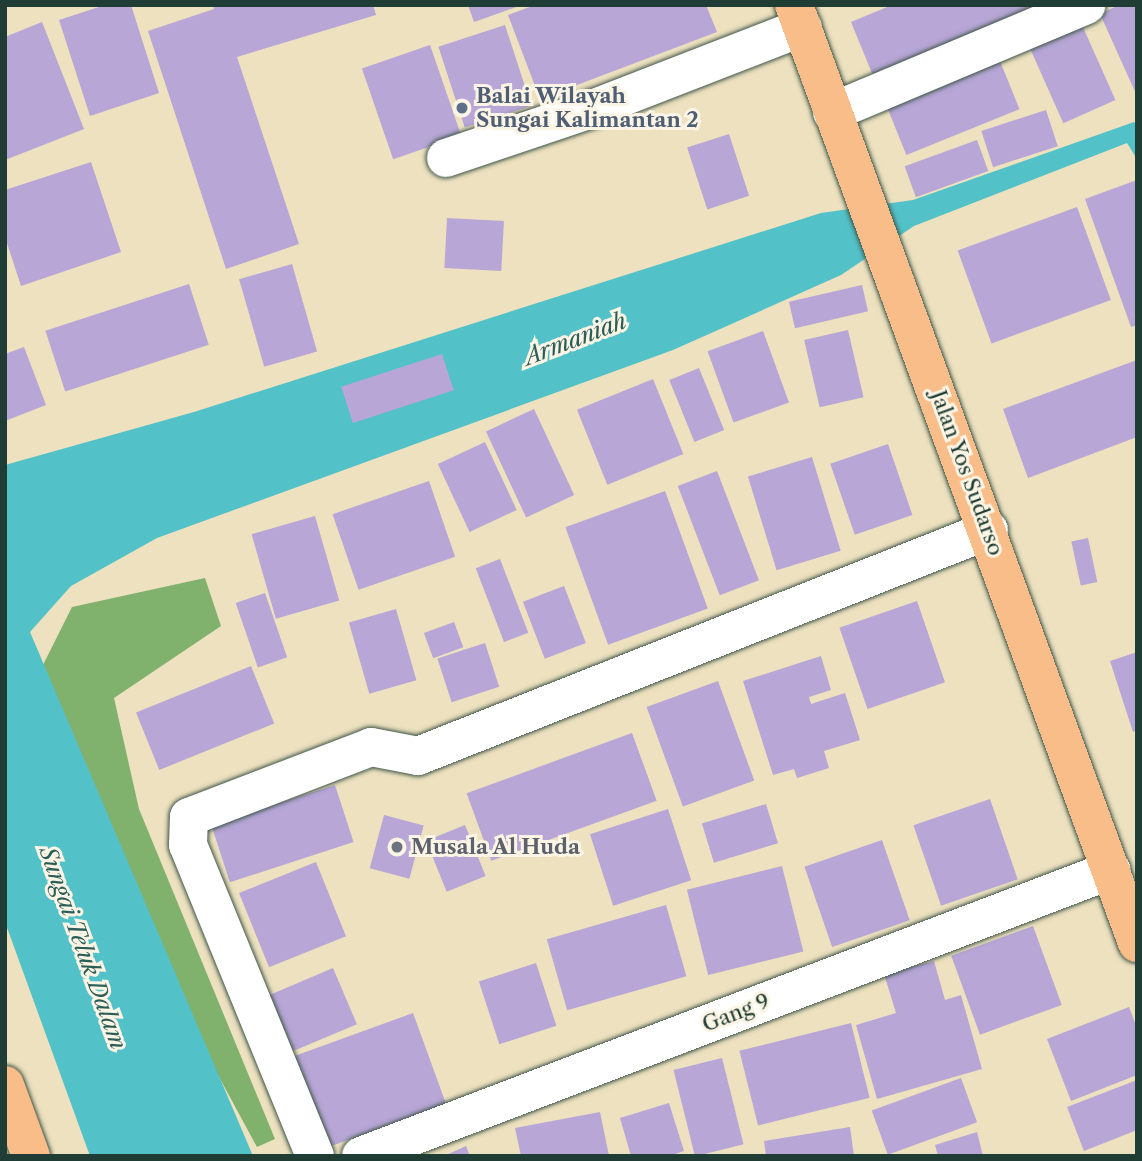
<!DOCTYPE html>
<html>
<head>
<meta charset="utf-8">
<style>
  body { margin:0 }
  #map { position:relative; width:1142px; height:1161px; overflow:hidden; background:#ede1bf; font-family:"Libre Caslon Text",serif }
  div>[style] { position:absolute }
  .forest>* { inset:0; background:#80b26e }
  .water>* { inset:0; background:#53c1c8 }
  .building>* { inset:0; background:#b7a6d6; transform-origin:0 0 }
  .roads { filter:drop-shadow(0 0 2px #3e5649) drop-shadow(0 0 2px #3e5649) }
  .minor>* { height:38px; margin:-19px; padding:0 19px; transform-origin:19px; border-radius:19px; background:#fff }
  .highway>* { height:38px; margin:-19px; padding:0 19px; transform-origin:19px; border-radius:19px; background:#f9bd89 }
  .dots>* { width:19px; height:19px; translate:-50% -50%; box-sizing:border-box; border:4px solid #fcf5e5; border-radius:50% }
  span { translate:-50% -50%; white-space:nowrap; text-align:center; line-height:1.15; -webkit-text-stroke:6px #fcf5e5; paint-order:stroke }
  .service-label { font-size:21px; color:#4e5e75; font-weight:700 }
  .left { translate:0 -50%; text-align:left }
  .street-label { font-size:21px; color:#1f3d34 }
  .worship-label { font-size:21px; color:#5b616d; font-weight:700 }
  .water-label { font-size:23px; color:#2c5e59; font-style:italic }
  .frame { position:absolute; inset:0; border:7px solid #1f3d34; pointer-events:none }
</style>
</head>
<body>
<div id="map">
  <div class="forest">
    <div style="clip-path:polygon(205px 578px,221px 626px,114px 698px,139px 809px,275px 1139px,257px 1147px,179px 1003px,34px 683px,72px 607px)"></div>
  </div>
  <div class="water">
    <div style="clip-path:polygon(1134px 122px,1137px 125px,1137px 159px,1127px 143px,914px 226px,841px 275px,673px 350px,157px 538px,71px 586px,30px 632px,253px 1156px,90px 1156px,5px 922px,5px 465px,194px 412px,821px 213px,913px 200px)"></div>
  </div>
  <div class="building">
    <div style="clip-path:polygon(105px 5px,131px 5px,159px 93px,90px 116px,59px 20px)"></div>
    <div style="clip-path:polygon(213px 5px,373px 5px,376px 15px,237px 57px,299px 244px,226px 269px,148px 31px,214px 9px)"></div>
    <div style="clip-path:polygon(468px 5px,519px 5px,519px 6px,474px 22px)"></div>
    <div style="clip-path:polygon(535px 5px,706px 5px,717px 32px,540px 99px,508px 15px)"></div>
    <div style="clip-path:polygon(892px 5px,1052px 5px,876px 83px,851px 22px)"></div>
    <div style="clip-path:polygon(1119px 5px,1137px 5px,1137px 96px,1100px 14px)"></div>
    <div style="left:1078px;top:16px;width:92px;height:57px;rotate:66deg"></div>
    <div style="clip-path:polygon(42px 22px,84px 129px,5px 160px,5px 37px)"></div>
    <div style="left:505px;top:25px;width:85px;height:70px;rotate:72deg"></div>
    <div style="left:430px;top:45px;width:96px;height:72px;rotate:71deg"></div>
    <div style="left:1000px;top:61px;width:52px;height:122px;rotate:68deg"></div>
    <div style="left:1046px;top:110px;width:38px;height:68px;rotate:72deg"></div>
    <div style="left:729px;top:134px;width:65px;height:44px;rotate:72deg"></div>
    <div style="left:977px;top:140px;width:33px;height:77px;rotate:70deg"></div>
    <div style="clip-path:polygon(91px 162px,121px 252px,21px 286px,5px 237px,5px 190px)"></div>
    <div style="clip-path:polygon(1137px 180px,1137px 325px,1131px 327px,1085px 199px)"></div>
    <div style="left:1077px;top:207px;width:99px;height:127px;rotate:70deg"></div>
    <div style="left:447px;top:218px;width:57px;height:50px;rotate:3deg"></div>
    <div style="left:292px;top:264px;width:91px;height:55px;rotate:74deg"></div>
    <div style="left:189px;top:284px;width:64px;height:151px;rotate:72deg"></div>
    <div style="left:862px;top:285px;width:27px;height:75px;rotate:77deg"></div>
    <div style="left:848px;top:330px;width:69px;height:45px;rotate:77deg"></div>
    <div style="left:763px;top:331px;width:76px;height:59px;rotate:70deg"></div>
    <div style="clip-path:polygon(24px 347px,46px 405px,5px 421px,5px 354px)"></div>
    <div style="left:442px;top:354px;width:38px;height:106px;rotate:72deg"></div>
    <div style="clip-path:polygon(1137px 360px,1137px 437px,1028px 478px,1003px 409px)"></div>
    <div style="left:699px;top:368px;width:67px;height:32px;rotate:68deg"></div>
    <div style="left:653px;top:379px;width:81px;height:82px;rotate:68deg"></div>
    <div style="left:534px;top:409px;width:95px;height:53px;rotate:65deg"></div>
    <div style="left:485px;top:442px;width:75px;height:52px;rotate:65deg"></div>
    <div style="left:888px;top:444px;width:75px;height:61px;rotate:71deg"></div>
    <div style="left:812px;top:457px;width:98px;height:67px;rotate:73deg"></div>
    <div style="left:717px;top:471px;width:117px;height:42px;rotate:69deg"></div>
    <div style="left:429px;top:481px;width:80px;height:102px;rotate:71deg"></div>
    <div style="left:665px;top:491px;width:125px;height:106px;rotate:70deg"></div>
    <div style="left:315px;top:516px;width:88px;height:66px;rotate:74deg"></div>
    <div style="left:1088px;top:538px;width:45px;height:17px;rotate:78deg"></div>
    <div style="left:500px;top:559px;width:79px;height:26px;rotate:69deg"></div>
    <div style="left:564px;top:586px;width:61px;height:44px;rotate:69deg"></div>
    <div style="left:265px;top:593px;width:68px;height:31px;rotate:71deg"></div>
    <div style="left:917px;top:601px;width:86px;height:82px;rotate:71deg"></div>
    <div style="left:396px;top:609px;width:74px;height:49px;rotate:74deg"></div>
    <div style="left:454px;top:622px;width:27px;height:32px;rotate:70deg"></div>
    <div style="left:485px;top:643px;width:46px;height:50px;rotate:72deg"></div>
    <div style="clip-path:polygon(1137px 652px,1137px 730px,1133px 732px,1110px 661px)"></div>
    <div style="clip-path:polygon(821px 656px,831px 690px,809px 697px,811px 704px,845px 693px,860px 740px,824px 751px,829px 768px,797px 778px,794px 769px,773px 775px,743px 681px)"></div>
    <div style="left:251px;top:666px;width:62px;height:124px;rotate:68deg"></div>
    <div style="left:718px;top:681px;width:106px;height:76px;rotate:70deg"></div>
    <div style="left:632px;top:733px;width:72px;height:176px;rotate:70deg"></div>
    <div style="left:335px;top:785px;width:60px;height:130px;rotate:72deg"></div>
    <div style="left:990px;top:799px;width:85px;height:81px;rotate:71deg"></div>
    <div style="left:766px;top:804px;width:41px;height:67px;rotate:73deg"></div>
    <div style="left:668px;top:809px;width:75px;height:82px;rotate:72deg"></div>
    <div style="left:384px;top:815px;width:41px;height:55px;rotate:15deg"></div>
    <div style="left:465px;top:825px;width:55px;height:42px;rotate:68deg"></div>
    <div style="left:882px;top:840px;width:85px;height:82px;rotate:71deg"></div>
    <div style="left:316px;top:862px;width:80px;height:83px;rotate:68deg"></div>
    <div style="left:782px;top:866px;width:88px;height:98px;rotate:76deg"></div>
    <div style="left:666px;top:905px;width:74px;height:124px;rotate:74deg"></div>
    <div style="left:1033px;top:926px;width:84px;height:87px;rotate:70deg"></div>
    <div style="clip-path:polygon(934px 961px,945px 1000px,961px 995px,982px 1069px,877px 1099px,856px 1025px,896px 1013px,884px 974px)"></div>
    <div style="left:536px;top:963px;width:66px;height:60px;rotate:72deg"></div>
    <div style="left:333px;top:968px;width:61px;height:69px;rotate:67deg"></div>
    <div style="clip-path:polygon(1129px 1007px,1137px 1028px,1137px 1075px,1071px 1101px,1047px 1039px)"></div>
    <div style="left:413px;top:1013px;width:97px;height:126px;rotate:70deg"></div>
    <div style="left:851px;top:1023px;width:77px;height:115px;rotate:76deg"></div>
    <div style="left:722px;top:1058px;width:89px;height:50px;rotate:76deg"></div>
    <div style="left:961px;top:1078px;width:47px;height:95px;rotate:70deg"></div>
    <div style="clip-path:polygon(1137px 1080px,1137px 1130px,1084px 1151px,1067px 1107px)"></div>
    <div style="clip-path:polygon(669px 1103px,684px 1151px,669px 1156px,631px 1156px,620px 1118px)"></div>
    <div style="clip-path:polygon(600px 1112px,609px 1156px,521px 1156px,515px 1128px)"></div>
    <div style="clip-path:polygon(850px 1127px,854px 1156px,766px 1156px,764px 1141px)"></div>
    <div style="clip-path:polygon(977px 1132px,983px 1156px,938px 1156px,935px 1145px)"></div>
    <div style="clip-path:polygon(466px 1146px,470px 1156px,444px 1156px)"></div>
  </div>
  <div class="roads">
    <div class="minor">
      <div style="left:832px;top:112px;width:276px;rotate:-22.8deg"></div>
      <div style="left:446px;top:158px;width:154px;rotate:-18.6deg"></div>
      <div style="left:592px;top:109px;width:226px;rotate:-21.2deg"></div>
      <div style="left:315px;top:1156px;width:336px;rotate:-112.2deg"></div>
      <div style="left:188px;top:845px;width:28px;rotate:-88deg"></div>
      <div style="left:189px;top:817px;width:195px;rotate:-21deg"></div>
      <div style="left:371px;top:747px;width:48px;rotate:10.8deg"></div>
      <div style="left:418px;top:756px;width:614px;rotate:-21.59deg"></div>
      <div style="left:361px;top:1156px;width:803px;rotate:-20.87deg"></div>
    </div>
    <div class="highway">
      <div style="left:794px;top:5px;width:999px;rotate:69.91deg"></div>
      <div style="left:5px;top:1085px;width:76px;rotate:69.9deg"></div>
    </div>
  </div>
  <div class="dots">
    <div style="left:462px;top:108px;background:#5c6f8a"></div>
    <div style="left:397px;top:847px;background:#6b7280"></div>
  </div>
  <div class="service-label">
    <span class="left" style="left:476px;top:108px">Balai Wilayah<br>Sungai Kalimantan 2</span>
  </div>
  <div class="street-label">
    <span style="left:967px;top:473px;rotate:70deg">Jalan Yos Sudarso</span>
    <span style="left:736px;top:1013px;rotate:-21deg">Gang 9</span>
  </div>
  <div class="worship-label">
    <span class="left" style="left:411px;top:847px">Musala Al Huda</span>
  </div>
  <div class="water-label">
    <span style="left:575px;top:339px;rotate:-21deg">Armaniah</span>
    <span style="left:83px;top:948px;rotate:70deg">Sungai Teluk Dalam</span>
  </div>
  <div class="frame"></div>
</div>
</body>
</html>
